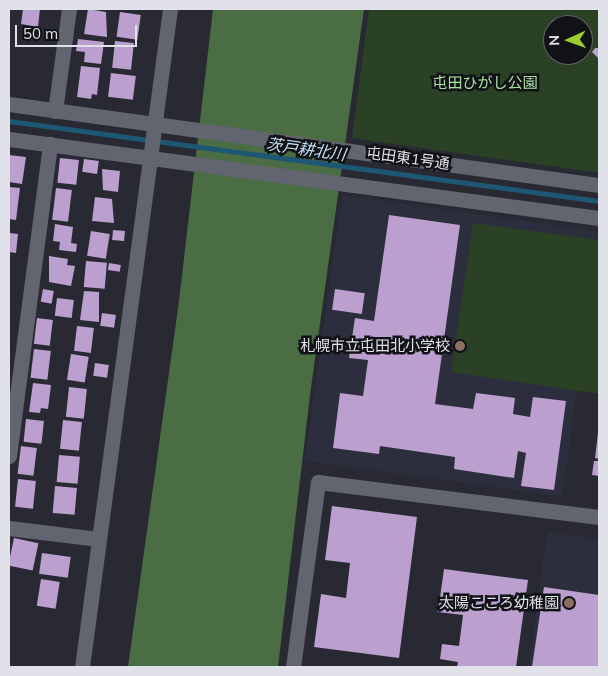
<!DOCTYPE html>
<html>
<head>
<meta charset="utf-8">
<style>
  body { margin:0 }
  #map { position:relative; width:608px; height:676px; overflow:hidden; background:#282932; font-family:Mulish,"Noto Sans JP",sans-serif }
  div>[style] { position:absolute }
  .built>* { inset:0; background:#2c2e3e; transform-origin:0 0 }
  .green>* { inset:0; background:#2a4125 }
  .forest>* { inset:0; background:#4b6d44 }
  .stream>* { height:5px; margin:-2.5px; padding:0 2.5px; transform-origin:2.5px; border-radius:2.5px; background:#1d5773 }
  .building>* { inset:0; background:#ba9fcf; transform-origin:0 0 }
  .minor>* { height:15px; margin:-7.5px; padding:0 7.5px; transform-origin:7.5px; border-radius:7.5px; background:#62646f }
  .tertiary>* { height:15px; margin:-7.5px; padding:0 7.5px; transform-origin:7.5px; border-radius:7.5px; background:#62646f }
  .dots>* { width:14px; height:14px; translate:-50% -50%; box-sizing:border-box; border:2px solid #111216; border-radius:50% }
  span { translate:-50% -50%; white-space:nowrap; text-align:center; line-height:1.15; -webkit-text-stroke:5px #111216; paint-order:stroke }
  .park-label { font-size:15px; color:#abe1a0 }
  .street-label { font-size:15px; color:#e1e2e9 }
  .poi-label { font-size:15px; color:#e1e2e9 }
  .right { translate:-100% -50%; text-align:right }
  .water-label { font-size:16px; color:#c3e2f5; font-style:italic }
  .frame { position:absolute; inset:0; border:10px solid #e1e2e9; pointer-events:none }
  .north { position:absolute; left:543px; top:15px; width:50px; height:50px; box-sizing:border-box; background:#111216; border:1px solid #64656a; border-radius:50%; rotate:268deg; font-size:14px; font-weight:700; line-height:20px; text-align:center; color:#e1e2e9 }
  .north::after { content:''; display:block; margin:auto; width:18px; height:22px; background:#9ccb32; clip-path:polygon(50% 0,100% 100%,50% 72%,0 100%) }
  .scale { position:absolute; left:15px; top:25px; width:122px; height:22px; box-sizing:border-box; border:2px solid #e1e2e9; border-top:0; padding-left:6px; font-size:15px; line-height:18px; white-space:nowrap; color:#e1e2e9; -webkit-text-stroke:4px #111216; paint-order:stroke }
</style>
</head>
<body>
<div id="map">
  <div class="built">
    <div style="left:342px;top:195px;width:260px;height:268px;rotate:8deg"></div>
    <div style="clip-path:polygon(547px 532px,599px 539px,599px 667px,529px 667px)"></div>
  </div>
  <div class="green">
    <div style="clip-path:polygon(evenodd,369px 9px,599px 9px,599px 173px,352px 138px,369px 9px,553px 25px,583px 25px,583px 55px,553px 55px,553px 25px)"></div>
    <div style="clip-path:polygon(473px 223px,599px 240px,599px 394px,451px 372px)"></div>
  </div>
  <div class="forest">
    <div style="clip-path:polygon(213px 9px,364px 9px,310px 395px,278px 667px,128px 667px,179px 301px)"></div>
  </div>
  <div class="stream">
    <div style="left:9px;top:121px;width:595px;rotate:7.72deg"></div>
  </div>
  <div class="building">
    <div style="clip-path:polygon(23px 9px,40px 9px,38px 27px,21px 24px)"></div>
    <div style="clip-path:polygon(88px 9px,106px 12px,107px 37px,84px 34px)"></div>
    <div style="left:120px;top:12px;width:21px;height:25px;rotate:8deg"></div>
    <div style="clip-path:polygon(78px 39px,104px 42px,101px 64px,84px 62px,85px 52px,76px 51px)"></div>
    <div style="left:115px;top:41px;width:19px;height:27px;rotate:6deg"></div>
    <div style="clip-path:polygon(595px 48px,599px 48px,599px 59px,592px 52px)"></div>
    <div style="clip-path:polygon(81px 66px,100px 68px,97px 95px,92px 94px,91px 99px,77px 97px)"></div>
    <div style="left:111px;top:73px;width:25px;height:24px;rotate:7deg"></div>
    <div style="clip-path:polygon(9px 155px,26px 157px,22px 184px,9px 182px)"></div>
    <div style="left:60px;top:158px;width:19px;height:25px;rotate:6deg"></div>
    <div style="left:84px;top:159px;width:15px;height:13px;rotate:8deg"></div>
    <div style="clip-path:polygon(102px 169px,120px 171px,118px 192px,103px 190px)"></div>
    <div style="clip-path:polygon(9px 187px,20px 188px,16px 220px,9px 219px)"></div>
    <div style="left:56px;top:188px;width:16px;height:32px;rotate:7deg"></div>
    <div style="clip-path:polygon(95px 197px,112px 199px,114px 223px,92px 221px)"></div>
    <div style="clip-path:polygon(389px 215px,460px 225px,435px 404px,473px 409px,476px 393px,515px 398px,513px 414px,530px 417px,533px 397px,566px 401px,554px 490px,521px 486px,526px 453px,518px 451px,514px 478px,454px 469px,455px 457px,380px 446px,379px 454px,333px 448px,340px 393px,363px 396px,368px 360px,349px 358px,355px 318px,374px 321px)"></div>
    <div style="clip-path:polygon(55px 224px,73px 227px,71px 243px,77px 244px,76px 252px,59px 250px,60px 242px,53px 241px)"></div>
    <div style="left:113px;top:230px;width:12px;height:10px;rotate:5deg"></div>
    <div style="left:91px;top:231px;width:19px;height:25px;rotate:9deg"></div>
    <div style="clip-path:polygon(9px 233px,18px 234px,16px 253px,9px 252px)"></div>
    <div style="clip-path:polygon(49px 256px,68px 259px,67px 265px,75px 266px,71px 286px,49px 282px)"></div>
    <div style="left:86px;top:261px;width:21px;height:26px;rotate:5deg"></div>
    <div style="left:109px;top:263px;width:12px;height:7px;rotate:9deg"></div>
    <div style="left:43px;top:289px;width:11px;height:13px;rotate:10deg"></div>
    <div style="left:335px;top:289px;width:30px;height:21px;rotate:8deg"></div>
    <div style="clip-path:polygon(84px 291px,99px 292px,99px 322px,80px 320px)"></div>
    <div style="left:57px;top:298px;width:17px;height:18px;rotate:7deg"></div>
    <div style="left:102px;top:313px;width:14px;height:13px;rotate:8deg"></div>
    <div style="left:37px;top:318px;width:16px;height:26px;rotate:7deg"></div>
    <div style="left:77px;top:326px;width:17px;height:25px;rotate:7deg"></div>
    <div style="left:34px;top:349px;width:17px;height:29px;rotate:7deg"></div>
    <div style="left:71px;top:354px;width:18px;height:26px;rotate:9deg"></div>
    <div style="left:95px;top:363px;width:14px;height:13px;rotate:8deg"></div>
    <div style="clip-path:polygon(33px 383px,51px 385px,48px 409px,41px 408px,40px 413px,29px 412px)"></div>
    <div style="left:69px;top:387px;width:18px;height:30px;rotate:6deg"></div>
    <div style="left:26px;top:419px;width:18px;height:23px;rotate:6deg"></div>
    <div style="left:63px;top:420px;width:19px;height:29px;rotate:6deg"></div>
    <div style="clip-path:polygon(598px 433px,599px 433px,599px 459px,595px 458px)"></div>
    <div style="left:21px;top:446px;width:16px;height:28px;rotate:7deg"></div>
    <div style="left:59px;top:455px;width:21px;height:27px;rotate:5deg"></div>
    <div style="clip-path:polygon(594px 461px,599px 461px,599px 476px,592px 475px)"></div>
    <div style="left:18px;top:479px;width:18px;height:28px;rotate:6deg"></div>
    <div style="left:55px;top:486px;width:22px;height:27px;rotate:5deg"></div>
    <div style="clip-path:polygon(332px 506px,417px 517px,399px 658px,314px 647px,321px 594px,346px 598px,350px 563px,325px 560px)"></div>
    <div style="left:14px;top:538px;width:25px;height:28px;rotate:12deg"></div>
    <div style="left:42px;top:553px;width:29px;height:21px;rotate:8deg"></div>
    <div style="clip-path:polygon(444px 569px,528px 580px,516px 667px,457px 667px,458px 662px,440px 659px,442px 644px,459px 646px,463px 615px,438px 612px)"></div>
    <div style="left:41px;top:579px;width:19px;height:27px;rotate:9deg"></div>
    <div style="clip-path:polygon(544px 587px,599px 595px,599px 667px,532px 667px)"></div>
  </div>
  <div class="minor">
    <div style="left:55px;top:111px;width:103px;rotate:-82.2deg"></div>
    <div style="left:9px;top:456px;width:315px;rotate:-82.5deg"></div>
    <div style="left:9px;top:528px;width:90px;rotate:7deg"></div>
    <div style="left:82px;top:667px;width:664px;rotate:-82.38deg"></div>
    <div style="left:293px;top:667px;width:187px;rotate:-82.3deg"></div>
    <div style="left:318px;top:482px;width:283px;rotate:7.1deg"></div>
  </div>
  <div class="tertiary">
    <div style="left:9px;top:104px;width:596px;rotate:7.82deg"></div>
    <div style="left:9px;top:139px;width:595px;rotate:7.63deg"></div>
  </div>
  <div class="dots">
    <div style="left:460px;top:346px;background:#8d6e63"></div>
    <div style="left:569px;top:603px;background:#8d6e63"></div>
  </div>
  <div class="park-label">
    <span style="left:485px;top:83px">屯田ひがし公園</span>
  </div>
  <div class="street-label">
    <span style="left:408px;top:158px;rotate:8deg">屯田東1号通</span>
  </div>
  <div class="poi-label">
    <span class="right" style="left:450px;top:346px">札幌市立屯田北小学校</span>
    <span class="right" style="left:559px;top:603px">太陽こころ幼稚園</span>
  </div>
  <div class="water-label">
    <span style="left:306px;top:149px;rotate:8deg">茨戸耕北川</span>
  </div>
  <div class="frame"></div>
  <div class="north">N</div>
  <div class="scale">50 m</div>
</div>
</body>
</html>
